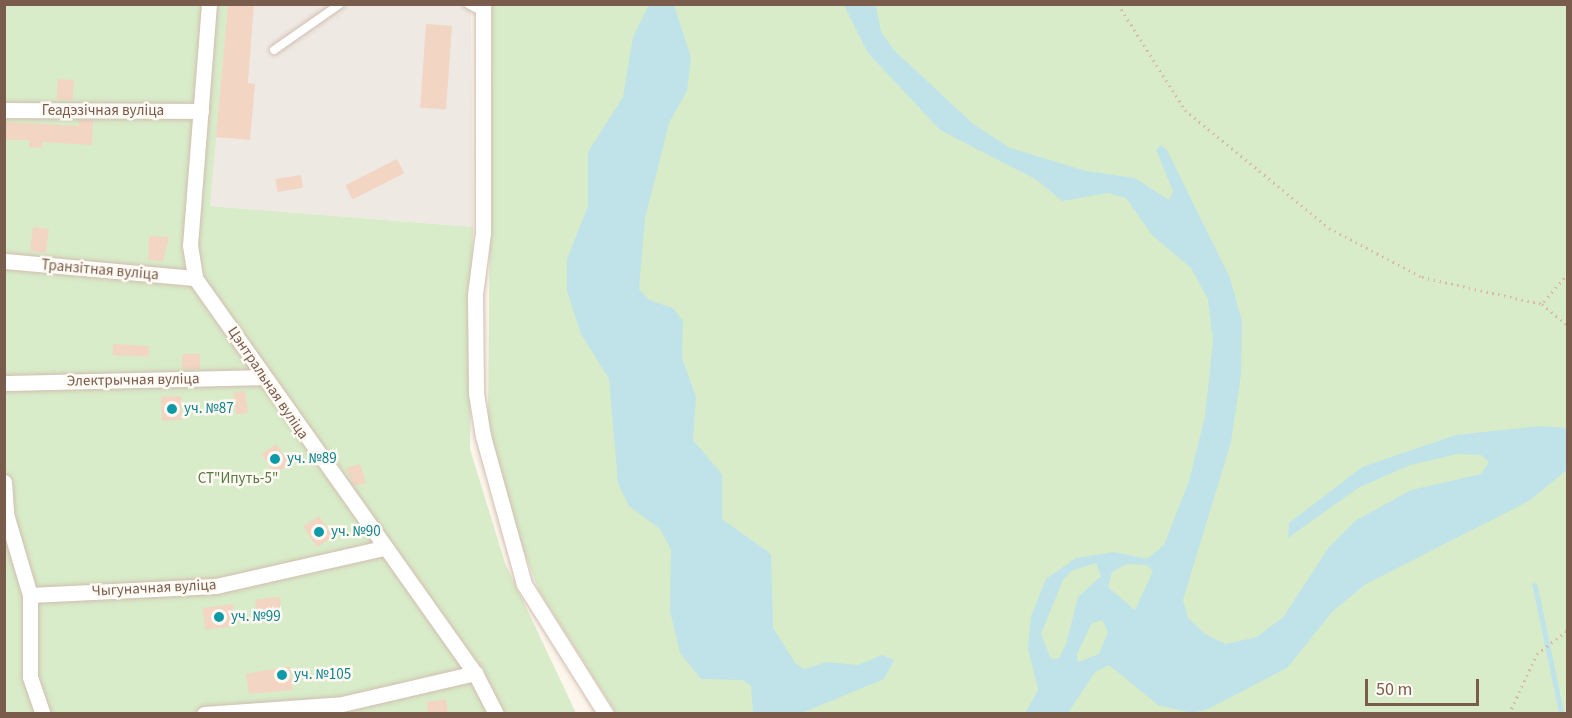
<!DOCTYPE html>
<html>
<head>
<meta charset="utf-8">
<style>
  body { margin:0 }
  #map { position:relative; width:1572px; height:718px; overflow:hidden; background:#fdf6ec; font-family:"Source Sans 3",sans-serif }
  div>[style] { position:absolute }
  .industrial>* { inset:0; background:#efe9e4 }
  .green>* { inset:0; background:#d8ecc9 }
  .water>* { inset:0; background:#bfe3e8 }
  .stream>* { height:4.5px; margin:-2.25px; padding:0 2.25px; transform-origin:2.25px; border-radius:2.25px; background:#bfe3e8 }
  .building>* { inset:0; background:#f3d5c3; transform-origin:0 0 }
  .path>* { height:3px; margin-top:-1.5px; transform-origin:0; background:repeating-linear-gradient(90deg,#d9b8a5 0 1.5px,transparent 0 6px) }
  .roads { filter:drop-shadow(0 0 2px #d1beb0) drop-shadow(0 0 2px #d1beb0) }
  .lane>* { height:8px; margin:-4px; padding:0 4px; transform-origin:4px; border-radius:4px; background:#fff }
  .street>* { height:15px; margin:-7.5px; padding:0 7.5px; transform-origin:7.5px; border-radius:7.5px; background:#fff }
  .dots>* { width:16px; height:16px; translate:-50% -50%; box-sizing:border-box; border:3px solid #fffaf3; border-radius:50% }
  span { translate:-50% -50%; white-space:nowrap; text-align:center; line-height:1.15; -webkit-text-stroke:5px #fffaf3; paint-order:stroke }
  .street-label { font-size:15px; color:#7a5c4d }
  .culture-label { font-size:15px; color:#0d838f }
  .left { translate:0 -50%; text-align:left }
  .park-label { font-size:15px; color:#537a41 }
  .frame { position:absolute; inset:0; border:6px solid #7a5c4d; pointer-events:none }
  .scale { position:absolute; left:1365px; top:679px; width:114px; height:27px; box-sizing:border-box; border:3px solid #7a5c4d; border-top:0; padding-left:8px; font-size:18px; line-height:21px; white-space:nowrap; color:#7a5c4d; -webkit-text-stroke:4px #fffaf3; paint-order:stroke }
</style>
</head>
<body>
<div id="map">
  <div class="industrial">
    <div style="clip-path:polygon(228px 5px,471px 5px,473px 227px,209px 206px)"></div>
  </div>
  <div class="green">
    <div style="clip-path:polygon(4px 5px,228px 5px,210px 206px,473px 227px,470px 449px,505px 563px,576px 713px,5px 713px)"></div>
    <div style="clip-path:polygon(492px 5px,1567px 5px,1567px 713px,616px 713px,539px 591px,507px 505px,488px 418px)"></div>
  </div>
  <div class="water">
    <div style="clip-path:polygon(649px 5px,674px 5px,691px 57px,687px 91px,669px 123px,645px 218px,639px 289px,649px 300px,673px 308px,683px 321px,682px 358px,696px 397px,693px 440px,722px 474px,722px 519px,771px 554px,773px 628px,796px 664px,805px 669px,826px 662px,858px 665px,882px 655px,894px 660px,884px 679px,802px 713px,753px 713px,751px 686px,743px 680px,701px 679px,680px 653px,670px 611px,671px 550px,660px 529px,629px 506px,618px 484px,609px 379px,581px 334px,567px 291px,567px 259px,588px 206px,588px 152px,623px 97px,633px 37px)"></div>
    <div style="clip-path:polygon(evenodd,844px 5px,876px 5px,881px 32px,894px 50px,972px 123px,1010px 148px,1086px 171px,1135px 178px,1169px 200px,1173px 191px,1156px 150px,1161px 145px,1167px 150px,1230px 278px,1242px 321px,1241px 375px,1231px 442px,1183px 600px,1188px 618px,1205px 634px,1226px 644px,1257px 637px,1284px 616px,1329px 547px,1355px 521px,1411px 490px,1481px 474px,1489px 462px,1481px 455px,1458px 454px,1410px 465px,1358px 488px,1288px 538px,1289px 523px,1362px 467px,1456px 435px,1540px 426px,1567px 428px,1567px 470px,1529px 501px,1366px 584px,1332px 612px,1287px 668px,1208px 709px,1192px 713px,1158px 705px,1109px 665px,1095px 672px,1068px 713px,1025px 713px,1038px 690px,1028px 648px,1031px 616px,1046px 579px,1076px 558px,1114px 552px,1147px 559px,1164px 545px,1189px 481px,1205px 416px,1213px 341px,1208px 299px,1191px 268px,1152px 235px,1126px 198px,1108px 193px,1062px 201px,1037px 180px,940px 130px,868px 53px,844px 5px,1096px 563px,1101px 576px,1078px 597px,1066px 644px,1059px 658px,1051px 659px,1041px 634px,1063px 580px,1071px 571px,1096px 563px,844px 5px,1127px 564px,1147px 565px,1153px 571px,1135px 610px,1108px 587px,1112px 572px,1127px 564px,844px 5px,1102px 620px,1108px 632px,1099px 654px,1078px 662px,1077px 654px,1092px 623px,1102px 620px)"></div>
  </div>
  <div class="stream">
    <div style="left:1535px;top:585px;width:132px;rotate:78.2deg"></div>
  </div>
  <div class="building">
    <div style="clip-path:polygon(228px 4px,254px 4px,248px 83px,255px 84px,250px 140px,216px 137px)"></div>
    <div style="left:426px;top:24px;width:26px;height:84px;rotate:4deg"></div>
    <div style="left:58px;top:79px;width:16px;height:20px;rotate:4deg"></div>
    <div style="clip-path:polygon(79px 120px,93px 120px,92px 145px,42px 142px,42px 148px,29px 147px,29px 140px,4px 140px,4px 122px,79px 126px)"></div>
    <div style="left:397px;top:159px;width:16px;height:58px;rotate:63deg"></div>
    <div style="left:301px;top:175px;width:13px;height:26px;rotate:81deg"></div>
    <div style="left:33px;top:227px;width:16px;height:24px;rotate:7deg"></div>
    <div style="clip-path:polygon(149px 236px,169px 237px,163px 261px,148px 260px)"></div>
    <div style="left:113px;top:344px;width:36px;height:11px;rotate:3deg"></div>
    <div style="left:200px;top:354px;width:15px;height:18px;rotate:90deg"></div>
    <div style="left:245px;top:391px;width:22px;height:12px;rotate:82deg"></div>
    <div style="left:181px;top:396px;width:24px;height:20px;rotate:88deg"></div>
    <div style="left:276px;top:444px;width:24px;height:18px;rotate:55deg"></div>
    <div style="clip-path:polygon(360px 464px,366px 483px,354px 486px,346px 468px)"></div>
    <div style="left:319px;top:516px;width:25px;height:19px;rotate:56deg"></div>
    <div style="left:280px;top:597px;width:18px;height:25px;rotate:84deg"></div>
    <div style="left:233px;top:604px;width:22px;height:31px;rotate:82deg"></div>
    <div style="clip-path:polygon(290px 666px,293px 690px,249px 694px,246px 674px)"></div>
    <div style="clip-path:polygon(446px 699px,448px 714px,428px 714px,427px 702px)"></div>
  </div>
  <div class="path">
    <div style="left:1118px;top:4px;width:125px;rotate:57.7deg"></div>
    <div style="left:1185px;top:110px;width:186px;rotate:39.3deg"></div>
    <div style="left:1329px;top:228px;width:105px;rotate:27.8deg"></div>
    <div style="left:1422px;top:277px;width:123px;rotate:12.7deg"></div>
    <div style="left:1568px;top:273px;width:40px;rotate:130deg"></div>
    <div style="left:1542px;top:304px;width:34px;rotate:40deg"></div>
    <div style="left:1509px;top:714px;width:66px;rotate:-65deg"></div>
    <div style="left:1537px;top:654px;width:39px;rotate:-38deg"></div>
  </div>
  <div class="roads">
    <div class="lane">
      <div style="left:468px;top:4px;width:17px;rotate:28deg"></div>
      <div style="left:274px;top:50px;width:80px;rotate:-34.9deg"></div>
    </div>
    <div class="street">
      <div style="left:209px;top:4px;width:242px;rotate:94.5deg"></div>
      <div style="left:190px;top:245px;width:33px;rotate:81deg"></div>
      <div style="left:195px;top:278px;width:484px;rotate:54.7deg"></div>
      <div style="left:475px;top:673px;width:46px;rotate:62.9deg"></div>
      <div style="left:483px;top:4px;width:229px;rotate:90deg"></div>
      <div style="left:483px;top:233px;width:63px;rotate:97.4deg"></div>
      <div style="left:475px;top:295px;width:98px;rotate:89.4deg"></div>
      <div style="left:476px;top:393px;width:44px;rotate:80.8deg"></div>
      <div style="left:483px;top:436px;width:154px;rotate:74.5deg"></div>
      <div style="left:524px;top:584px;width:154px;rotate:57.8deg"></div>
      <div style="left:4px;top:110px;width:197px;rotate:0.3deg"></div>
      <div style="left:4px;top:261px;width:192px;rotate:5.1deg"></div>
      <div style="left:4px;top:383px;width:257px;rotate:-1.3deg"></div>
      <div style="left:4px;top:482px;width:32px;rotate:86deg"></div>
      <div style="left:6px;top:514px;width:84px;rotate:73.5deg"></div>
      <div style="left:30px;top:595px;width:82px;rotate:90deg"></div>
      <div style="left:30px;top:677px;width:39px;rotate:71deg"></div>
      <div style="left:30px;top:595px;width:186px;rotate:-2.8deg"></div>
      <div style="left:216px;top:586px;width:171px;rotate:-12.8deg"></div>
      <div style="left:204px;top:714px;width:138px;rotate:-4.1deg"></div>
      <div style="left:342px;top:704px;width:137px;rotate:-13.1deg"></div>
    </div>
  </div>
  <div class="dots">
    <div style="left:172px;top:409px;background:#0f9aa8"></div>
    <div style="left:275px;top:459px;background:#0f9aa8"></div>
    <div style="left:319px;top:532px;background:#0f9aa8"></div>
    <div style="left:219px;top:617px;background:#0f9aa8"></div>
    <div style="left:282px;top:675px;background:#0f9aa8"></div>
  </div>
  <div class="street-label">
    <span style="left:103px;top:111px">Геадэзічная вуліца</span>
    <span style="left:100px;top:270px;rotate:5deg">Транзітная вуліца</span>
    <span style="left:133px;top:380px;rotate:-1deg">Электрычная вуліца</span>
    <span style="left:268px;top:383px;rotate:56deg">Цэнтральная вуліца</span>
    <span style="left:154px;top:588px;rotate:-3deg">Чыгуначная вуліца</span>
  </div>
  <div class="culture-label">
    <span class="left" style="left:184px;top:409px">уч. №87</span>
    <span class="left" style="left:287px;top:459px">уч. №89</span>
    <span class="left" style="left:331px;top:532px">уч. №90</span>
    <span class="left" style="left:231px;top:617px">уч. №99</span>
    <span class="left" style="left:294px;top:675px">уч. №105</span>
  </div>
  <div class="park-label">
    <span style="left:238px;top:479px">СТ"Ипуть-5"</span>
  </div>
  <div class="frame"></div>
  <div class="scale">50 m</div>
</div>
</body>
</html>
